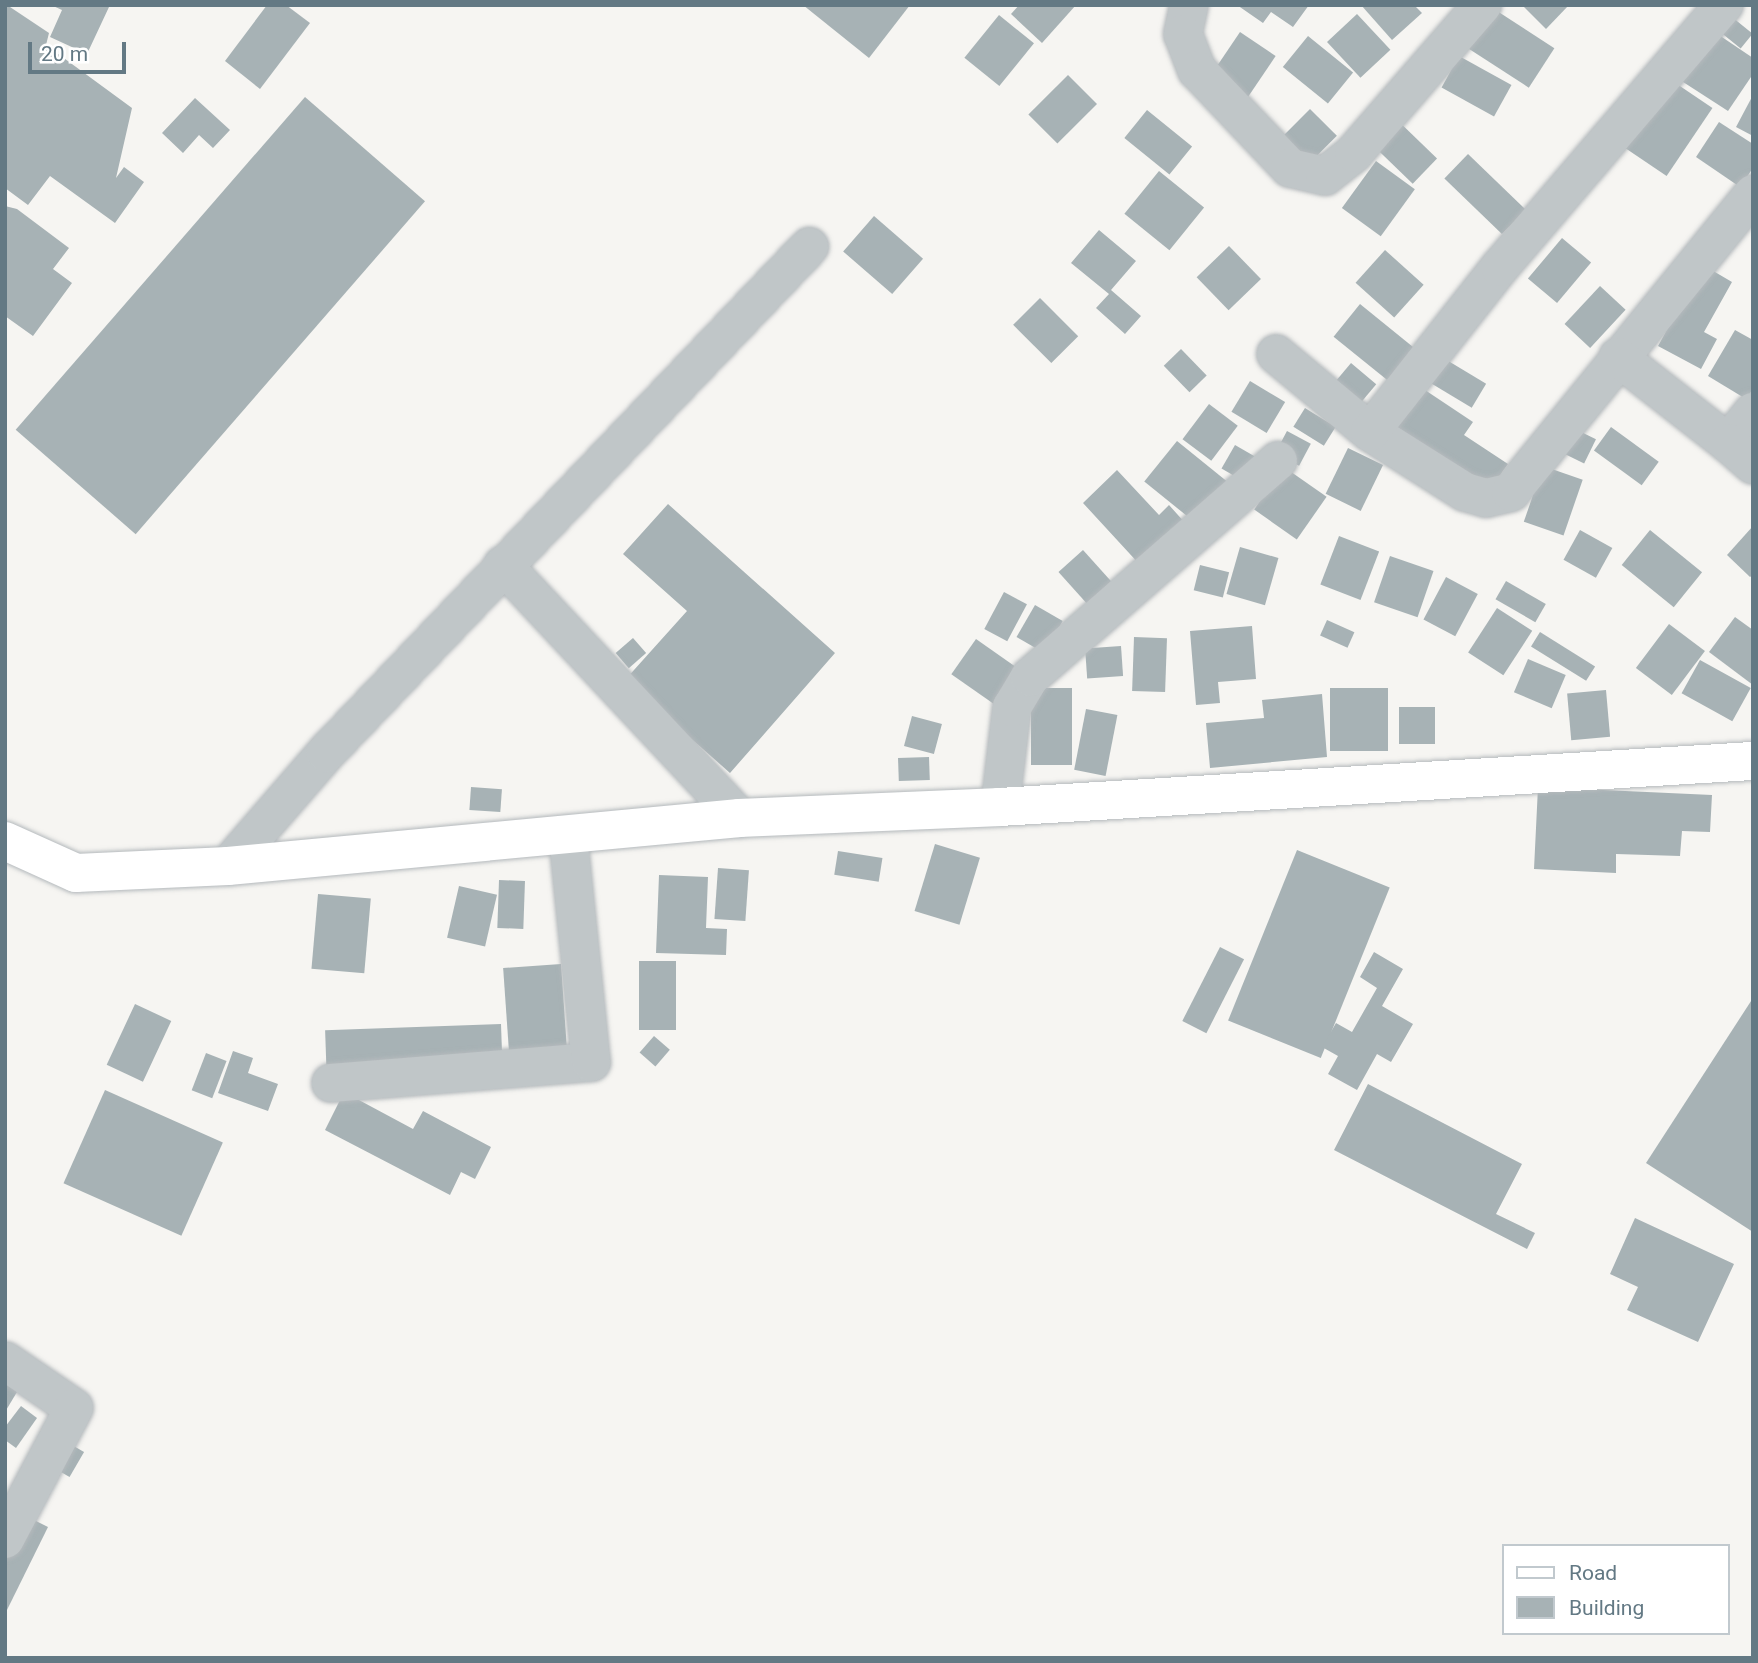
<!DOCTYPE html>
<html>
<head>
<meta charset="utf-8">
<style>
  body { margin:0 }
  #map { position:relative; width:1758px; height:1663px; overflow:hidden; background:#f6f5f2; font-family:Roboto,sans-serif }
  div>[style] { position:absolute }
  .building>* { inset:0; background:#a7b2b5; transform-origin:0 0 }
  .roads { filter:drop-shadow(0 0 2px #b4b9bc) drop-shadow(0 0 2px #b4b9bc) }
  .minor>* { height:38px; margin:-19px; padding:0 19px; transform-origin:19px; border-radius:19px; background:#c0c6c8 }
  .major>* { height:38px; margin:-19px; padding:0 19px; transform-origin:19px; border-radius:19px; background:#fff }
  span { translate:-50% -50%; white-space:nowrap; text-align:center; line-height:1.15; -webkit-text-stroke:7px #fff; paint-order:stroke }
  .frame { position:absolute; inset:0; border:7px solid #637984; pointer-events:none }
  .legend { position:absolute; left:1502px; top:1544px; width:228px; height:91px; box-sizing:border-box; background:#fff; border:2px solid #c1c9ce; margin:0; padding:9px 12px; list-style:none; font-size:21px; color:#637984 }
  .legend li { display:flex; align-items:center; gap:14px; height:35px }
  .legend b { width:35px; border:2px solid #c1c9ce }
  .scale { position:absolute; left:28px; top:42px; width:98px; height:32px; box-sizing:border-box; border:4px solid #637984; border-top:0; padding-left:9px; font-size:21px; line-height:24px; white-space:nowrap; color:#637984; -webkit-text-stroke:5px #fff; paint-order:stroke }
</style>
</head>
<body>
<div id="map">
  <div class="building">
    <div style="clip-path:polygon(7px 5px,49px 33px,46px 45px,132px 108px,116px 178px,124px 167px,144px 182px,115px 223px,50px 176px,28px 205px,5px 188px)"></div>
    <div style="clip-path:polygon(51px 5px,109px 7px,87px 54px,50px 37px,62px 10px)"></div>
    <div style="clip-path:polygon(267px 5px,286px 5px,310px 23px,260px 89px,225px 61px)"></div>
    <div style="clip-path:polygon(803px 5px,910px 5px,869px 58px)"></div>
    <div style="clip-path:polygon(1019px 5px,1076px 5px,1042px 43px,1011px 14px)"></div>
    <div style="clip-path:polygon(1237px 5px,1309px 5px,1293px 27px,1271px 12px,1263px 23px)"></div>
    <div style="clip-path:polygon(1361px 5px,1414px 5px,1422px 13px,1392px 40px)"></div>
    <div style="clip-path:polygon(1522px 5px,1569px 5px,1546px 29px)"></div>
    <div style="left:1494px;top:9px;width:72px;height:47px;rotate:33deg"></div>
    <div style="left:1727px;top:13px;width:33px;height:19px;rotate:39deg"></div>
    <div style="left:1357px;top:14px;width:49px;height:41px;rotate:47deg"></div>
    <div style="left:999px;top:15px;width:45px;height:55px;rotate:39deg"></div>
    <div style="clip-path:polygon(1713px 31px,1753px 58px,1753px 74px,1728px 111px,1680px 80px)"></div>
    <div style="left:1240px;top:32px;width:43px;height:51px;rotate:34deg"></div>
    <div style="left:1308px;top:36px;width:58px;height:40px;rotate:39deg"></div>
    <div style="left:1459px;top:56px;width:60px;height:36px;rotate:29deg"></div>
    <div style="left:1068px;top:75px;width:41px;height:56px;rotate:45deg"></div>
    <div style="left:1671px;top:80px;width:50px;height:82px;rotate:34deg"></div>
    <div style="clip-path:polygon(1753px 95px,1753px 136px,1736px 127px)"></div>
    <div style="left:305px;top:97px;width:159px;height:441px;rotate:41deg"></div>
    <div style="clip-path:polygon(195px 98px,230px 130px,213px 148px,199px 135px,183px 153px,162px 133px)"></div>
    <div style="left:1310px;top:109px;width:38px;height:49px;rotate:45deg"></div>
    <div style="left:1147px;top:110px;width:58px;height:36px;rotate:39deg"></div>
    <div style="left:1391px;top:114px;width:64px;height:35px;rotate:44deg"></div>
    <div style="clip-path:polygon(1719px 122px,1753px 144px,1753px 168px,1740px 187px,1696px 157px)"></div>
    <div style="left:1468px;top:154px;width:80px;height:34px;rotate:44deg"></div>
    <div style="left:1376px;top:161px;width:48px;height:58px;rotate:36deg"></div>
    <div style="left:1159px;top:171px;width:58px;height:55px;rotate:39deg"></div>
    <div style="clip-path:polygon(5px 206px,17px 209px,69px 248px,53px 269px,72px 283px,33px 336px,5px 316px)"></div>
    <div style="left:874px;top:216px;width:65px;height:47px;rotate:41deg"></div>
    <div style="clip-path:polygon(1099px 230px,1136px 261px,1111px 290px,1141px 316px,1125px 334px,1096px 308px,1109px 294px,1071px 263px)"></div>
    <div style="left:1562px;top:238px;width:38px;height:53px;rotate:40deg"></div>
    <div style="left:1229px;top:246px;width:46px;height:45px;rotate:46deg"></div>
    <div style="left:1385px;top:250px;width:52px;height:44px;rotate:42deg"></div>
    <div style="clip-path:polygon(1703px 265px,1732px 282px,1704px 332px,1717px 339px,1701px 369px,1658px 346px)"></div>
    <div style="left:1600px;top:286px;width:35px;height:52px;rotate:43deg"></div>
    <div style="left:1040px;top:298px;width:54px;height:38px;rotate:45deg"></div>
    <div style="left:1360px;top:304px;width:71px;height:42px;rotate:39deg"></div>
    <div style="clip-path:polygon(1735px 330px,1753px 340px,1753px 389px,1746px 399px,1708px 376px)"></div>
    <div style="left:1181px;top:349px;width:37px;height:24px;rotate:46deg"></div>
    <div style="left:1445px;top:359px;width:48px;height:28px;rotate:31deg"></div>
    <div style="left:1351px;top:363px;width:33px;height:33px;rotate:40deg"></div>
    <div style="left:1250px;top:381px;width:41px;height:36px;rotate:31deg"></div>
    <div style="clip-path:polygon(1419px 386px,1473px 422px,1464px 435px,1508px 464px,1489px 490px,1393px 424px)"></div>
    <div style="left:1209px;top:404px;width:36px;height:44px;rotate:37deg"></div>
    <div style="left:1305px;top:408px;width:36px;height:22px;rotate:32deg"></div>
    <div style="left:1569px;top:426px;width:30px;height:27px;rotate:26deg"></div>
    <div style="left:1611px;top:427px;width:59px;height:29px;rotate:36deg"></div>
    <div style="left:1287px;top:431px;width:27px;height:25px;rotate:28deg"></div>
    <div style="left:1177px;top:441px;width:68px;height:52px;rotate:39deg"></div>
    <div style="left:1235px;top:445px;width:24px;height:27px;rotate:30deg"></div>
    <div style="left:1348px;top:448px;width:39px;height:51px;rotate:26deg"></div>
    <div style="left:1543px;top:466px;width:42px;height:59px;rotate:19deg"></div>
    <div style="left:1284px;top:467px;width:52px;height:52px;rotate:35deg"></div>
    <div style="clip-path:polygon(1117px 470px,1159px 515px,1169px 505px,1186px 524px,1141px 566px,1083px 503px)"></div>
    <div style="clip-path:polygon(668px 504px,835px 653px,730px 773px,625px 680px,687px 611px,623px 554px)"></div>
    <div style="clip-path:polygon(1753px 526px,1753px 575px,1750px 577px,1727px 555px)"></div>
    <div style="left:1580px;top:530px;width:37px;height:34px;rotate:29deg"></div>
    <div style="left:1650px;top:530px;width:67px;height:45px;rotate:39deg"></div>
    <div style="left:1339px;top:536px;width:43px;height:52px;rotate:21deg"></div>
    <div style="left:1240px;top:547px;width:40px;height:49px;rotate:16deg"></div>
    <div style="left:1083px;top:550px;width:42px;height:33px;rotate:48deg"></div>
    <div style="left:1390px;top:556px;width:46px;height:49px;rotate:19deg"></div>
    <div style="left:1200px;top:565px;width:30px;height:26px;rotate:14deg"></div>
    <div style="left:1446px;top:577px;width:36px;height:48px;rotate:28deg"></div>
    <div style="left:1506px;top:581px;width:46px;height:21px;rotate:30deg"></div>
    <div style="left:1004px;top:592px;width:26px;height:42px;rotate:28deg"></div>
    <div style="left:1035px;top:605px;width:32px;height:37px;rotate:30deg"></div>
    <div style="left:1497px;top:608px;width:42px;height:53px;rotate:33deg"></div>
    <div style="clip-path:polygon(1735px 617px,1753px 630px,1753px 685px,1709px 652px)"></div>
    <div style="left:1327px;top:620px;width:30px;height:17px;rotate:24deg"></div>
    <div style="left:1669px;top:624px;width:45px;height:55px;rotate:37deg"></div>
    <div style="clip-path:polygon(1252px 626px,1256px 679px,1218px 682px,1220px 703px,1196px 705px,1190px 631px)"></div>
    <div style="left:1540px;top:632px;width:65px;height:17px;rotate:32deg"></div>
    <div style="left:1134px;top:637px;width:33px;height:54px;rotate:2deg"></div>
    <div style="left:633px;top:638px;width:20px;height:23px;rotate:49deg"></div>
    <div style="left:976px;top:639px;width:55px;height:43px;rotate:35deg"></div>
    <div style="left:1121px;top:646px;width:30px;height:36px;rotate:86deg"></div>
    <div style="left:1528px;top:659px;width:41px;height:36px;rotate:23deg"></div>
    <div style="left:1700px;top:660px;width:58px;height:38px;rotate:29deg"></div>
    <div style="left:1031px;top:688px;width:41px;height:77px"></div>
    <div style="left:1330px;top:688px;width:58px;height:63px"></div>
    <div style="left:1606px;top:690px;width:47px;height:39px;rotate:85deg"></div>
    <div style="clip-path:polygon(1322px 694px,1327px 757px,1210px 768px,1206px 723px,1264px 718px,1262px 700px)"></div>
    <div style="left:1399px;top:707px;width:36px;height:37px"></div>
    <div style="left:1086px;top:709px;width:32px;height:62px;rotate:11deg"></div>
    <div style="left:912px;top:716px;width:31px;height:31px;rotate:15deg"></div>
    <div style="left:929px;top:757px;width:23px;height:31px;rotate:88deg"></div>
    <div style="left:471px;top:787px;width:31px;height:23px;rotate:4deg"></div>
    <div style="clip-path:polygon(1538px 787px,1712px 795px,1710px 832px,1682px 831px,1680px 856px,1616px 854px,1616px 873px,1534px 869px)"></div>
    <div style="left:935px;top:844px;width:47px;height:70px;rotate:17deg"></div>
    <div style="left:1297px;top:850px;width:100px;height:184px;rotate:22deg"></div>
    <div style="left:838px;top:851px;width:45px;height:24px;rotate:9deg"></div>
    <div style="left:718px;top:868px;width:31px;height:51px;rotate:4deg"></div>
    <div style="clip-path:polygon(659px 875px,708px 877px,706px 928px,727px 929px,726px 955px,656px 953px)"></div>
    <div style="left:499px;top:880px;width:26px;height:48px;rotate:2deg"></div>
    <div style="left:459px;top:886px;width:39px;height:53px;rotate:13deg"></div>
    <div style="left:318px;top:894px;width:53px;height:75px;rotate:5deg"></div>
    <div style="left:1220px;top:947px;width:27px;height:83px;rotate:27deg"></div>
    <div style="clip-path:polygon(1374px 952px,1403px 969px,1382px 1006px,1413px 1024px,1391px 1062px,1377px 1054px,1357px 1090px,1328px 1074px,1338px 1056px,1322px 1047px,1336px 1023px,1352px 1032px,1377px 988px,1360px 977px)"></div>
    <div style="left:639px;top:961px;width:37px;height:69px"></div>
    <div style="left:561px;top:964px;width:90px;height:58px;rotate:86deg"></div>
    <div style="clip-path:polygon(1753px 998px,1753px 1232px,1646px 1163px)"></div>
    <div style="left:135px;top:1004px;width:40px;height:67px;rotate:25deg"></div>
    <div style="left:501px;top:1024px;width:37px;height:176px;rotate:88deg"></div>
    <div style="left:654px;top:1036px;width:21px;height:22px;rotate:41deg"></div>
    <div style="clip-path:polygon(233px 1051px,253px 1058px,248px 1073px,278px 1084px,268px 1111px,218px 1093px)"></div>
    <div style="left:206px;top:1053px;width:22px;height:40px;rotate:21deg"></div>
    <div style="clip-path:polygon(1368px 1084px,1522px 1164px,1496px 1214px,1535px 1233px,1527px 1249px,1334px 1150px)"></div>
    <div style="left:105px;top:1090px;width:129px;height:102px;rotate:24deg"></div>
    <div style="clip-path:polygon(344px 1092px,413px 1129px,423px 1111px,491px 1147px,475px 1179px,461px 1172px,450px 1195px,325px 1130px)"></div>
    <div style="clip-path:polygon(1635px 1218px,1734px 1264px,1698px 1342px,1627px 1310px,1638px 1287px,1610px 1274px)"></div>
    <div style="clip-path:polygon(5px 1372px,23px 1382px,5px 1412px)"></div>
    <div style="clip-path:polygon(21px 1406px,37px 1418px,16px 1448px,5px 1440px,5px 1427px)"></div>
    <div style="left:65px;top:1441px;width:22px;height:29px;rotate:30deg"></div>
    <div style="clip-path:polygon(24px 1515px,48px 1527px,5px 1614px,5px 1554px)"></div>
  </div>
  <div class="roads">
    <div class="minor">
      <div style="left:1189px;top:5px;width:30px;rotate:102deg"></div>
      <div style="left:1183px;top:34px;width:39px;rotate:69deg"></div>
      <div style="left:1197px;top:70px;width:135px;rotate:46.5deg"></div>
      <div style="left:1290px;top:168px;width:36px;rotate:13deg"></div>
      <div style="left:1325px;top:176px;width:37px;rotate:-38deg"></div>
      <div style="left:1354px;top:153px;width:196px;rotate:-49.1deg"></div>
      <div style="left:1276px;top:354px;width:122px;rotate:39.7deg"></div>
      <div style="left:1370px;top:432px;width:112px;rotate:32.3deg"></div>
      <div style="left:1465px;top:492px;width:22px;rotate:16deg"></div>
      <div style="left:1486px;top:498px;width:26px;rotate:-13deg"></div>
      <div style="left:1511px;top:492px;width:384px;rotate:-50.9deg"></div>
      <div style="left:1618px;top:357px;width:140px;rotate:38deg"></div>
      <div style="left:1753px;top:412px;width:40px;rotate:129deg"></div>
      <div style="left:1728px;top:443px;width:33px;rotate:41deg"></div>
      <div style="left:1370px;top:432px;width:210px;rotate:-51.8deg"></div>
      <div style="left:1500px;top:267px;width:345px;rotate:-49.5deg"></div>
      <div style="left:503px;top:565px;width:347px;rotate:46.9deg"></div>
      <div style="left:1000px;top:807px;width:101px;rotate:-83.2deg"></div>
      <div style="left:1012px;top:707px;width:35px;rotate:-59deg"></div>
      <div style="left:1030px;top:677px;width:329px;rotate:-41.1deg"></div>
      <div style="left:228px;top:866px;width:150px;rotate:-49.1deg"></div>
      <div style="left:326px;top:753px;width:700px;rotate:-46.33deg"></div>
      <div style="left:331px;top:1083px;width:261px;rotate:-4.6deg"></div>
      <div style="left:591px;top:1062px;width:229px;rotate:-95.8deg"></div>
      <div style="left:5px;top:1361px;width:83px;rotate:34.3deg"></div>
      <div style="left:74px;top:1408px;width:148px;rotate:117.8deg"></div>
    </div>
    <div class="major">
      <div style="left:5px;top:841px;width:78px;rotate:24.3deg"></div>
      <div style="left:76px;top:873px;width:152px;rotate:-2.6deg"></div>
      <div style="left:228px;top:866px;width:514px;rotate:-5.36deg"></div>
      <div style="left:740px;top:818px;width:260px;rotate:-2.4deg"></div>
      <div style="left:1000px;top:807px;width:754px;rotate:-3.5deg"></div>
    </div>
  </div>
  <div class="frame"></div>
  <ul class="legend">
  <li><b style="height:9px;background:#fff"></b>Road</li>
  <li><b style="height:19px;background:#a7b2b5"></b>Building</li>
  </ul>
  <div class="scale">20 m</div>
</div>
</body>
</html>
